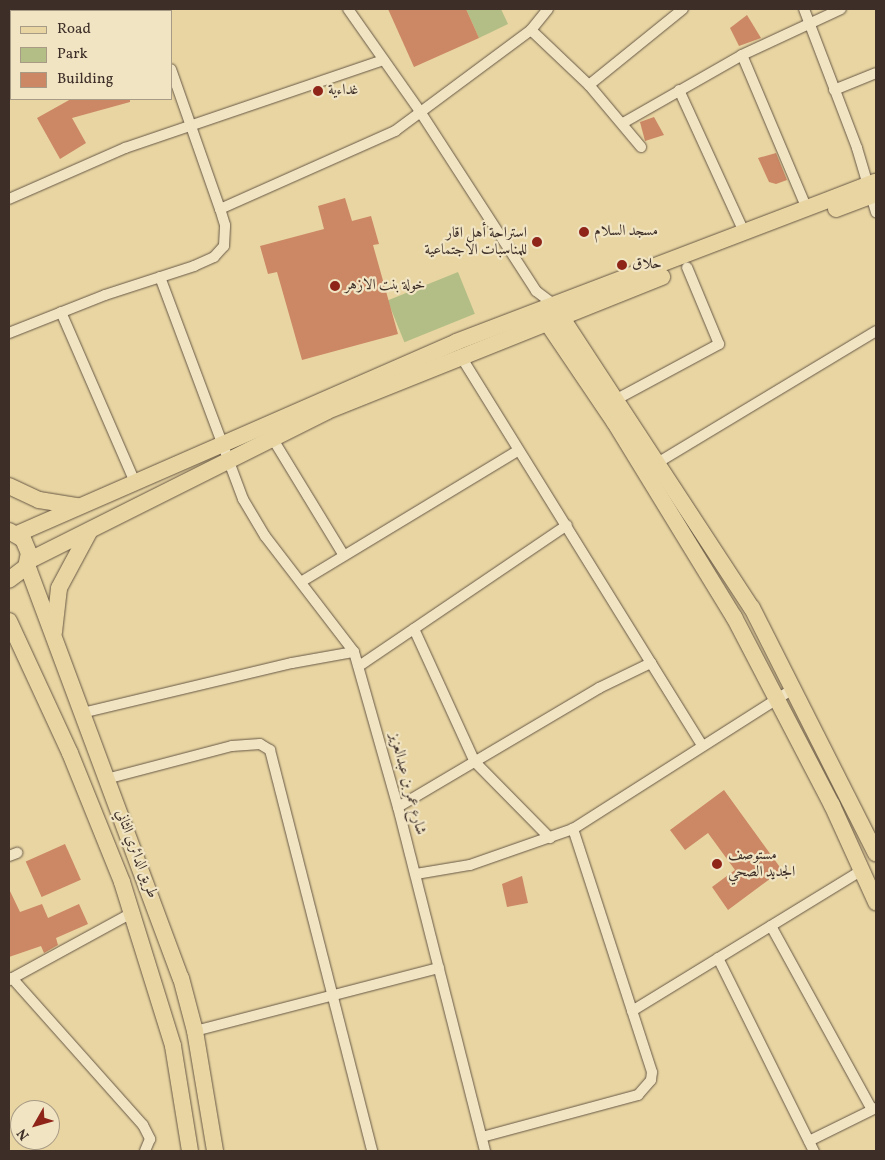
<!DOCTYPE html>
<html>
<head>
<meta charset="utf-8">
<style>
  body { margin:0 }
  #map { position:relative; width:885px; height:1160px; overflow:hidden; background:#e8d5a2; font-family:Vollkorn,Amiri,serif }
  div>[style] { position:absolute }
  .green>* { inset:0; background:#b3be86; transform-origin:0 0 }
  .building>* { inset:0; background:#cc8764; transform-origin:0 0 }
  .roads { filter:drop-shadow(0 0 1px #685846) drop-shadow(0 0 1px #685846) }
  .minor>* { height:10px; margin:-5px; padding:0 5px; transform-origin:5px; border-radius:5px; background:#f0e4c3 }
  .primary>* { height:16px; margin:-8px; padding:0 8px; transform-origin:8px; border-radius:8px; background:#e8d5a2 }
  .dots>* { width:14px; height:14px; translate:-50% -50%; box-sizing:border-box; border:2px solid #f0e4c3; border-radius:50% }
  span { translate:-50% -50%; white-space:nowrap; text-align:center; line-height:1.15; -webkit-text-stroke:4.5px #f0e4c3; paint-order:stroke }
  .poi-label { font-size:15px; color:#3d2e27 }
  .left { translate:0 -50%; text-align:left }
  .right { translate:-100% -50%; text-align:right }
  .street-label { font-size:15px; color:#3d2e27 }
  .frame { position:absolute; inset:0; border:10px solid #3d2e27; pointer-events:none }
  .legend { position:absolute; left:10px; top:10px; width:162px; height:90px; box-sizing:border-box; background:#f0e4c3; border:1px solid #a89b85; margin:0; padding:6px 9px; list-style:none; font-size:15px; color:#3d2e27 }
  .legend li { display:flex; align-items:center; gap:10px; height:25px }
  .legend b { width:25px; border:1px solid #a89b85 }
  .north { position:absolute; left:10px; top:1100px; width:50px; height:50px; box-sizing:border-box; background:#f0e4c3; border:1px solid #a89b85; border-radius:50%; rotate:232deg; font-size:14px; font-weight:700; line-height:20px; text-align:center; color:#3d2e27 }
  .north::after { content:''; display:block; margin:auto; width:18px; height:22px; background:#8f2418; clip-path:polygon(50% 0,100% 100%,50% 72%,0 100%) }
</style>
</head>
<body>
<div id="map">
  <div class="green">
    <div style="clip-path:polygon(466px 9px,501px 9px,508px 24px,479px 38px)"></div>
    <div style="left:458px;top:272px;width:45px;height:76px;rotate:68deg"></div>
  </div>
  <div class="building">
    <div style="clip-path:polygon(388px 9px,466px 9px,479px 38px,414px 67px)"></div>
    <div style="clip-path:polygon(747px 15px,761px 38px,739px 46px,730px 28px)"></div>
    <div style="clip-path:polygon(71px 99px,130px 99px,130px 102px,72px 118px,86px 143px,60px 159px,37px 118px)"></div>
    <div style="clip-path:polygon(654px 117px,664px 135px,645px 141px,640px 122px)"></div>
    <div style="clip-path:polygon(776px 153px,787px 180px,776px 184px,769px 182px,758px 158px)"></div>
    <div style="clip-path:polygon(345px 198px,352px 221px,371px 216px,379px 244px,373px 245px,398px 334px,302px 360px,277px 272px,268px 274px,260px 246px,324px 229px,318px 206px)"></div>
    <div style="clip-path:polygon(724px 790px,782px 870px,728px 910px,712px 887px,735px 870px,708px 833px,685px 850px,670px 830px)"></div>
    <div style="left:65px;top:844px;width:39px;height:43px;rotate:66deg"></div>
    <div style="clip-path:polygon(522px 876px,528px 903px,507px 907px,502px 884px)"></div>
    <div style="clip-path:polygon(9px 889px,20px 912px,42px 904px,48px 918px,79px 904px,88px 924px,56px 938px,58px 945px,44px 953px,41px 946px,9px 957px)"></div>
  </div>
  <div class="roads">
    <div class="minor">
      <div style="left:154px;top:9px;width:2px;rotate:90deg"></div>
      <div style="left:348px;top:9px;width:127px;rotate:54.9deg"></div>
      <div style="left:421px;top:113px;width:212px;rotate:57.1deg"></div>
      <div style="left:536px;top:291px;width:20px;rotate:37deg"></div>
      <div style="left:804px;top:9px;width:149px;rotate:69.1deg"></div>
      <div style="left:857px;top:148px;width:67px;rotate:73.5deg"></div>
      <div style="left:531px;top:30px;width:80px;rotate:43.5deg"></div>
      <div style="left:589px;top:85px;width:81px;rotate:50deg"></div>
      <div style="left:742px;top:55px;width:167px;rotate:67.1deg"></div>
      <div style="left:589px;top:85px;width:121px;rotate:-39deg"></div>
      <div style="left:679px;top:90px;width:158px;rotate:65.4deg"></div>
      <div style="left:834px;top:90px;width:45px;rotate:-22deg"></div>
      <div style="left:623px;top:123px;width:137px;rotate:-29.7deg"></div>
      <div style="left:742px;top:55px;width:109px;rotate:-24.9deg"></div>
      <div style="left:9px;top:199px;width:127px;rotate:-23.7deg"></div>
      <div style="left:125px;top:148px;width:273px;rotate:-18.8deg"></div>
      <div style="left:220px;top:209px;width:192px;rotate:-24deg"></div>
      <div style="left:395px;top:131px;width:169px;rotate:-36.6deg"></div>
      <div style="left:531px;top:30px;width:27px;rotate:-51deg"></div>
      <div style="left:160px;top:277px;width:237px;rotate:69.5deg"></div>
      <div style="left:243px;top:499px;width:43px;rotate:59.3deg"></div>
      <div style="left:265px;top:536px;width:146px;rotate:52.5deg"></div>
      <div style="left:354px;top:652px;width:161px;rotate:74.2deg"></div>
      <div style="left:398px;top:807px;width:355px;rotate:75.8deg"></div>
      <div style="left:61px;top:312px;width:185px;rotate:66.5deg"></div>
      <div style="left:9px;top:333px;width:103px;rotate:-21.6deg"></div>
      <div style="left:105px;top:295px;width:94px;rotate:-18deg"></div>
      <div style="left:194px;top:266px;width:22px;rotate:-24deg"></div>
      <div style="left:214px;top:257px;width:15px;rotate:-48deg"></div>
      <div style="left:224px;top:246px;width:21px;rotate:-87deg"></div>
      <div style="left:225px;top:225px;width:17px;rotate:-107deg"></div>
      <div style="left:220px;top:209px;width:148px;rotate:-109.3deg"></div>
      <div style="left:460px;top:355px;width:460px;rotate:58.2deg"></div>
      <div style="left:617px;top:399px;width:116px;rotate:-28.3deg"></div>
      <div style="left:719px;top:344px;width:83px;rotate:-112.6deg"></div>
      <div style="left:271px;top:436px;width:138px;rotate:58.6deg"></div>
      <div style="left:659px;top:462px;width:253px;rotate:-31.1deg"></div>
      <div style="left:301px;top:582px;width:253px;rotate:-31.2deg"></div>
      <div style="left:414px;top:629px;width:146px;rotate:65.4deg"></div>
      <div style="left:475px;top:762px;width:107px;rotate:45.4deg"></div>
      <div style="left:359px;top:666px;width:251px;rotate:-34.1deg"></div>
      <div style="left:82px;top:713px;width:216px;rotate:-13.4deg"></div>
      <div style="left:292px;top:663px;width:63px;rotate:-10.1deg"></div>
      <div style="left:106px;top:779px;width:130px;rotate:-14.7deg"></div>
      <div style="left:232px;top:746px;width:28px;rotate:-4deg"></div>
      <div style="left:260px;top:744px;width:12px;rotate:31deg"></div>
      <div style="left:270px;top:750px;width:414px;rotate:75.7deg"></div>
      <div style="left:398px;top:807px;width:234px;rotate:-30.6deg"></div>
      <div style="left:599px;top:688px;width:58px;rotate:-25.7deg"></div>
      <div style="left:9px;top:856px;width:9px;rotate:-21deg"></div>
      <div style="left:416px;top:874px;width:55px;rotate:-9.5deg"></div>
      <div style="left:470px;top:865px;width:109px;rotate:-19.3deg"></div>
      <div style="left:573px;top:829px;width:262px;rotate:-32.5deg"></div>
      <div style="left:771px;top:926px;width:208px;rotate:61.2deg"></div>
      <div style="left:718px;top:958px;width:216px;rotate:63.6deg"></div>
      <div style="left:12px;top:978px;width:197px;rotate:48.3deg"></div>
      <div style="left:143px;top:1125px;width:16px;rotate:63deg"></div>
      <div style="left:150px;top:1139px;width:13px;rotate:113deg"></div>
      <div style="left:9px;top:980px;width:140px;rotate:-28.6deg"></div>
      <div style="left:632px;top:1011px;width:270px;rotate:-31.5deg"></div>
      <div style="left:195px;top:1031px;width:252px;rotate:-14.5deg"></div>
      <div style="left:482px;top:1137px;width:162px;rotate:-15.1deg"></div>
      <div style="left:638px;top:1095px;width:20px;rotate:-49deg"></div>
      <div style="left:651px;top:1080px;width:8px;rotate:-83deg"></div>
      <div style="left:652px;top:1072px;width:256px;rotate:-108deg"></div>
      <div style="left:809px;top:1141px;width:75px;rotate:-26.2deg"></div>
    </div>
    <div class="primary">
      <div style="left:836px;top:209px;width:43px;rotate:-20.6deg"></div>
      <div style="left:556px;top:309px;width:358px;rotate:56.8deg"></div>
      <div style="left:752px;top:608px;width:275px;rotate:63.2deg"></div>
      <div style="left:542px;top:315px;width:130px;rotate:55.9deg"></div>
      <div style="left:615px;top:423px;width:228px;rotate:58.5deg"></div>
      <div style="left:734px;top:617px;width:212px;rotate:62.5deg"></div>
      <div style="left:832px;top:805px;width:107px;rotate:65.6deg"></div>
      <div style="left:9px;top:486px;width:33px;rotate:25deg"></div>
      <div style="left:39px;top:500px;width:39px;rotate:9deg"></div>
      <div style="left:9px;top:531px;width:16px;rotate:30deg"></div>
      <div style="left:23px;top:539px;width:15px;rotate:67deg"></div>
      <div style="left:29px;top:553px;width:14px;rotate:102deg"></div>
      <div style="left:26px;top:567px;width:21px;rotate:143deg"></div>
      <div style="left:17px;top:534px;width:479px;rotate:-23.6deg"></div>
      <div style="left:456px;top:342px;width:449px;rotate:-20.9deg"></div>
      <div style="left:28px;top:561px;width:335px;rotate:-26.6deg"></div>
      <div style="left:327px;top:411px;width:361px;rotate:-21.8deg"></div>
      <div style="left:27px;top:565px;width:441px;rotate:69.6deg"></div>
      <div style="left:181px;top:978px;width:55px;rotate:75.2deg"></div>
      <div style="left:195px;top:1031px;width:122px;rotate:80.5deg"></div>
      <div style="left:9px;top:621px;width:145px;rotate:65.2deg"></div>
      <div style="left:70px;top:753px;width:139px;rotate:68deg"></div>
      <div style="left:122px;top:882px;width:172px;rotate:72.7deg"></div>
      <div style="left:173px;top:1046px;width:106px;rotate:80.8deg"></div>
      <div style="left:54px;top:632px;width:44px;rotate:-83.5deg"></div>
      <div style="left:59px;top:588px;width:64px;rotate:-61.8deg"></div>
    </div>
  </div>
  <div class="dots">
    <div style="left:318px;top:91px;background:#8f2418"></div>
    <div style="left:584px;top:232px;background:#8f2418"></div>
    <div style="left:537px;top:242px;background:#8f2418"></div>
    <div style="left:622px;top:265px;background:#8f2418"></div>
    <div style="left:335px;top:286px;background:#8f2418"></div>
    <div style="left:717px;top:864px;background:#8f2418"></div>
  </div>
  <div class="poi-label">
    <span class="left" style="left:328px;top:91px">غداءية</span>
    <span class="left" style="left:594px;top:232px">مسجد السلام</span>
    <span class="right" style="left:527px;top:242px">استراحة أهل اقار<br>للمناسبات الاجتماعية</span>
    <span class="left" style="left:632px;top:265px">حلاق</span>
    <span class="left" style="left:345px;top:286px">خولة بنت الازهر</span>
    <span class="left" style="left:728px;top:864px">مستوصف<br>الجديد الصحي</span>
  </div>
  <div class="street-label">
    <span style="left:407px;top:784px;rotate:75deg">شارع عمر بن عبدالعزيز</span>
    <span style="left:136px;top:854px;rotate:69deg">طريق الدائري الثاني</span>
  </div>
  <div class="frame"></div>
  <ul class="legend">
  <li><b style="height:6px;background:#e8d5a2"></b>Road</li>
  <li><b style="height:14px;background:#b3be86"></b>Park</li>
  <li><b style="height:14px;background:#cc8764"></b>Building</li>
  </ul>
  <div class="north">N</div>
</div>
</body>
</html>
